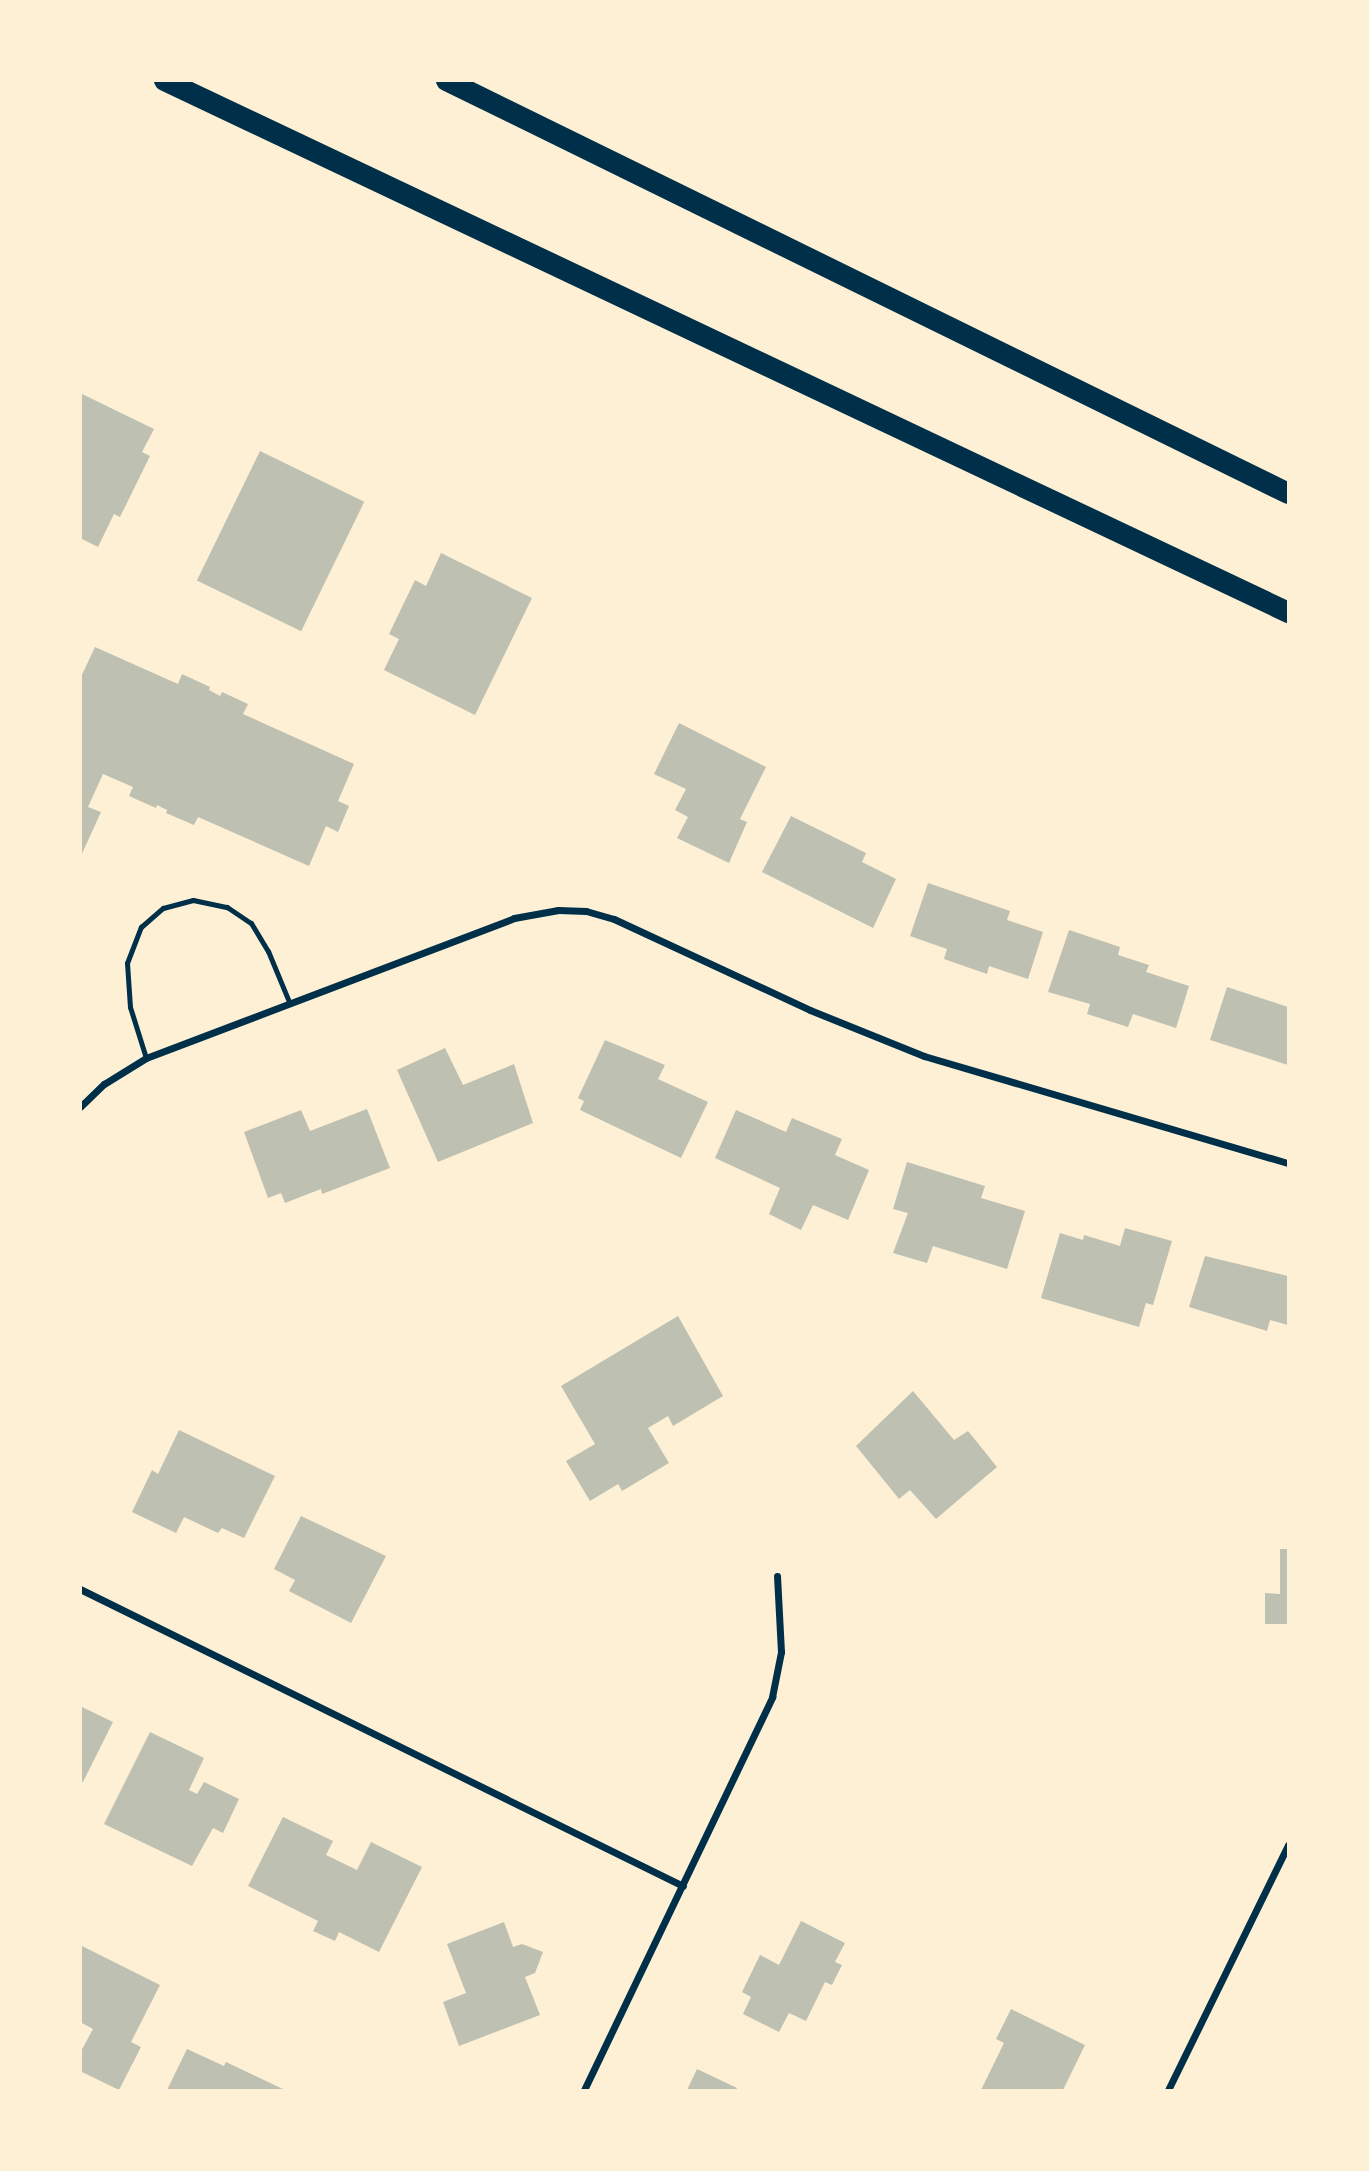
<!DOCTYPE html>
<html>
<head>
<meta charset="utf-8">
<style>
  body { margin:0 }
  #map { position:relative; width:1369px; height:2171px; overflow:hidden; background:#fdf0d5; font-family:Montserrat,sans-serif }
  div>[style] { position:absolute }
  .building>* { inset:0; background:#bec0b2; transform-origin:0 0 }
  .service>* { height:5px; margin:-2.5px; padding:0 2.5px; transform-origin:2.5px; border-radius:2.5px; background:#003049 }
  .minor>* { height:7px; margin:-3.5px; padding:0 3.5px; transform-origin:3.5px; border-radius:3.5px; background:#003049 }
  .motorway>* { height:21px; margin:-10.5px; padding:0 10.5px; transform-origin:10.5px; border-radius:10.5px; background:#003049 }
  span { translate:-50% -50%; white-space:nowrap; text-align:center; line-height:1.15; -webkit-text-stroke:5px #fdf0d5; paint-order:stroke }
  .frame { position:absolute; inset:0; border:82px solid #fdf0d5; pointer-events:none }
</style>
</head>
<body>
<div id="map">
  <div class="building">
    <div style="clip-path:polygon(80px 393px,154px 429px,142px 452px,150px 456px,120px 517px,114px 514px,98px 547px,80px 538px)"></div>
    <div style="left:260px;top:451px;width:116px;height:144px;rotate:26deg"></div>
    <div style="clip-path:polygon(441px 553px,532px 598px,475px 715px,384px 670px,399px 639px,389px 634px,415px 580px,426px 586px)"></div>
    <div style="clip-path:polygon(95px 647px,178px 684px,182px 674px,210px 687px,209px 690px,220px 696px,222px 692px,248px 704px,243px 714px,354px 764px,338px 801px,349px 806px,338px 832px,326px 826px,309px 866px,198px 817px,194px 825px,166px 813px,167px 810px,157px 805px,156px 808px,129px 796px,133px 787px,103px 774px,88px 807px,101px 812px,80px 858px,80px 679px)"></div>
    <div style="clip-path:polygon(679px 723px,766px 767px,740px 819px,747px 822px,729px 863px,677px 838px,688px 817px,675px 810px,686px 789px,654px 774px)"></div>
    <div style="clip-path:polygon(791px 816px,866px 853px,862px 862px,896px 879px,873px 928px,762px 872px)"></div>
    <div style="clip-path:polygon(928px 883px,1010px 911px,1007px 920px,1043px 932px,1028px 979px,989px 966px,987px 974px,944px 959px,947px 949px,910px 936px)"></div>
    <div style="clip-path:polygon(1069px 930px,1120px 947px,1118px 955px,1149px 965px,1146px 972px,1189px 986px,1176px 1028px,1133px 1014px,1128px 1027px,1087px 1014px,1090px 1004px,1048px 992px)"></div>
    <div style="clip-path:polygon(1227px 987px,1288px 1007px,1288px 1065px,1210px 1040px)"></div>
    <div style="clip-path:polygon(605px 1040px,665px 1065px,658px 1079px,708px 1102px,681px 1158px,580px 1110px,584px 1101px,578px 1098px)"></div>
    <div style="clip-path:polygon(445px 1048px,463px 1085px,514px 1064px,533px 1123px,438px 1162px,397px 1070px)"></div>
    <div style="clip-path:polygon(367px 1109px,390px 1168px,322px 1194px,321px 1189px,285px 1203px,281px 1193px,268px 1198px,244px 1132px,301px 1110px,310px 1131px)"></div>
    <div style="clip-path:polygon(736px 1110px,786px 1132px,792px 1118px,842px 1139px,835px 1155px,869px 1170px,848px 1220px,813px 1205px,801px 1230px,769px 1214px,780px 1188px,715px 1158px)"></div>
    <div style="clip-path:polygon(907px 1162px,985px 1186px,981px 1198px,1025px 1211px,1007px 1269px,933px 1246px,927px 1263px,893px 1253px,908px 1213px,893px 1209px)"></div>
    <div style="clip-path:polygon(1125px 1228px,1172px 1241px,1153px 1305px,1146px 1303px,1139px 1327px,1041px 1298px,1060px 1233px,1083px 1240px,1084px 1235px,1120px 1246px)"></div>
    <div style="clip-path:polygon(1205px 1256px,1288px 1276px,1288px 1325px,1270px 1320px,1267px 1331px,1189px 1307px)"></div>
    <div style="clip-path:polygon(678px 1316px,723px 1396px,673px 1426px,668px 1416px,648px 1428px,669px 1463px,622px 1491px,618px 1484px,590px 1501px,566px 1461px,595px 1444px,561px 1386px)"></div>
    <div style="clip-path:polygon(913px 1391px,954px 1440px,968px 1431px,997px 1467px,936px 1519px,910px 1490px,899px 1499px,856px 1446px)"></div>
    <div style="clip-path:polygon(179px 1430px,275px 1476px,244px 1538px,222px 1528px,218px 1533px,184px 1517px,176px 1533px,132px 1512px,152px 1470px,158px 1474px)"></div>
    <div style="clip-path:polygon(301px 1516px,386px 1556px,351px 1623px,289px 1591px,295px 1580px,274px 1569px)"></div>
    <div style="clip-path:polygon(1280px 1549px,1288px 1549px,1288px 1624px,1265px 1624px,1265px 1593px,1280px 1594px)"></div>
    <div style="clip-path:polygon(80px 1706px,113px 1722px,83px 1782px,80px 1781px)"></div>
    <div style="clip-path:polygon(150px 1732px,204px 1758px,189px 1790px,197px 1794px,204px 1782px,239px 1799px,223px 1833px,213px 1828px,192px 1866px,104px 1824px)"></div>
    <div style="clip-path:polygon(283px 1817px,333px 1841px,326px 1855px,357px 1870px,371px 1842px,422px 1867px,379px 1952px,339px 1932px,335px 1941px,313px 1931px,318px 1921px,248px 1886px)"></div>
    <div style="clip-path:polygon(801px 1921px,845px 1943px,835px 1962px,842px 1965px,832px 1985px,825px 1982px,806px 2021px,789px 2013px,779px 2032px,743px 2014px,751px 1997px,742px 1992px,760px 1955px,779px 1965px)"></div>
    <div style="clip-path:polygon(504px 1922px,513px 1947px,522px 1944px,543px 1952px,535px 1973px,525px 1977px,540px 2015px,459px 2046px,443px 2002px,466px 1993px,447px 1944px)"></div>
    <div style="clip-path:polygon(80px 1945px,160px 1985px,131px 2042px,141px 2047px,119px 2090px,80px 2071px,80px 2053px,93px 2029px,80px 2022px)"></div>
    <div style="clip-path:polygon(1011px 2009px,1085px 2045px,1063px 2090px,981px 2090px,1004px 2043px,996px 2039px)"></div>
    <div style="clip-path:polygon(187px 2049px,224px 2066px,226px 2062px,285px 2090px,167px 2090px)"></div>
    <div style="clip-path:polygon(697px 2069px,737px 2088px,736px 2090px,687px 2090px)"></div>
  </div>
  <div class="service">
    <div style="left:146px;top:1058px;width:53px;rotate:-107.4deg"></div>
    <div style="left:130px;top:1007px;width:44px;rotate:-93.9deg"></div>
    <div style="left:127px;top:963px;width:39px;rotate:-69deg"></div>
    <div style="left:141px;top:927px;width:29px;rotate:-41deg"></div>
    <div style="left:163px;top:908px;width:31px;rotate:-15deg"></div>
    <div style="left:193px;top:900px;width:35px;rotate:12deg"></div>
    <div style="left:227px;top:907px;width:29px;rotate:34deg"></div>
    <div style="left:251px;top:923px;width:33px;rotate:59deg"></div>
    <div style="left:268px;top:951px;width:57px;rotate:67.5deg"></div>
  </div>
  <div class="minor">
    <div style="left:80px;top:1107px;width:33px;rotate:-44deg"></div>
    <div style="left:104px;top:1084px;width:49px;rotate:-31.8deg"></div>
    <div style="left:146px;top:1058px;width:394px;rotate:-20.8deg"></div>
    <div style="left:514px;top:918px;width:45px;rotate:-10.3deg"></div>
    <div style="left:558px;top:910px;width:28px;rotate:2deg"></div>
    <div style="left:586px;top:911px;width:29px;rotate:16deg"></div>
    <div style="left:614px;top:919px;width:216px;rotate:24.9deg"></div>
    <div style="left:810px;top:1010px;width:123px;rotate:22deg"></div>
    <div style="left:924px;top:1056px;width:379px;rotate:16.4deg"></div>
    <div style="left:80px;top:1589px;width:672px;rotate:26.22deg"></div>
    <div style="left:584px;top:2090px;width:436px;rotate:-64.4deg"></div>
    <div style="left:772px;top:1697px;width:46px;rotate:-78.7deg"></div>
    <div style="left:781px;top:1652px;width:76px;rotate:-93deg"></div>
    <div style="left:1168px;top:2090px;width:273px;rotate:-63.9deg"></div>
  </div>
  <div class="motorway">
    <div style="left:164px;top:80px;width:1244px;rotate:25.33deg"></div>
    <div style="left:446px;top:80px;width:938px;rotate:26.13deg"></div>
  </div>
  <div class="frame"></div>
</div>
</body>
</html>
